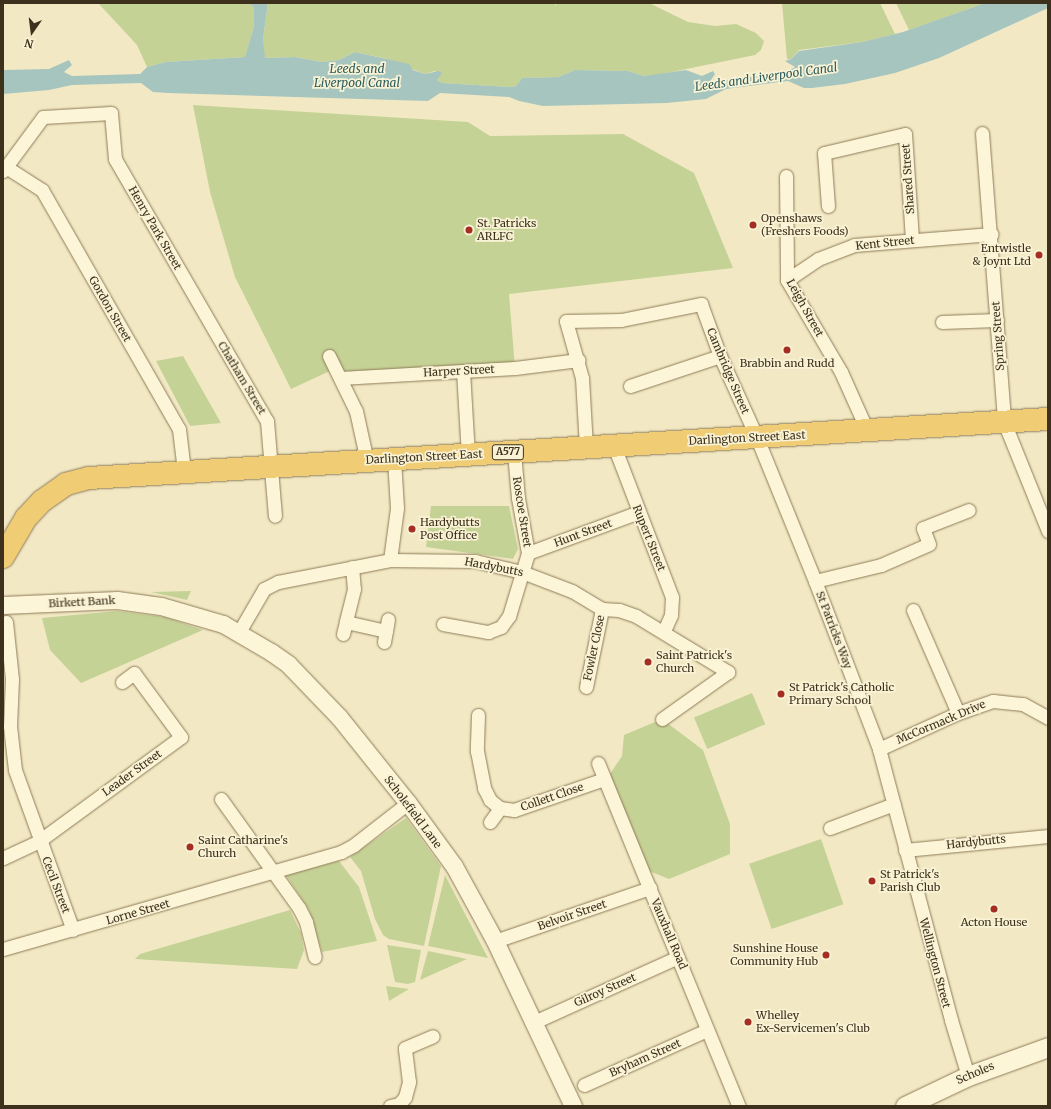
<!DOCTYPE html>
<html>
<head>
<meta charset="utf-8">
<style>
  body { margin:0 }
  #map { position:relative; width:1051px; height:1109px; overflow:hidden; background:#f2e9c4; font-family:Merriweather,serif }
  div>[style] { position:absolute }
  .green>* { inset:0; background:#c5d296; transform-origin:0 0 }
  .water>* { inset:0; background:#a6c5bf }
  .roads { filter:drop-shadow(0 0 1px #8f7b58) drop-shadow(0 0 1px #8f7b58) }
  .minor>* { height:13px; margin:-6.5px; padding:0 6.5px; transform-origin:6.5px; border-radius:6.5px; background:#fcf5d8 }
  .tertiary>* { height:17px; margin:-8.5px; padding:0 8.5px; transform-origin:8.5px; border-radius:8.5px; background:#fcf5d8 }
  .secondary>* { height:19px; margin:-9.5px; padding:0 9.5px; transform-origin:9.5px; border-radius:9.5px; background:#fcf5d8 }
  .trunk>* { height:22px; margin:-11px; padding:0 11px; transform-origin:11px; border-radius:11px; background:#f0cc74 }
  .dots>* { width:11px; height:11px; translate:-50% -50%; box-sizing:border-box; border:2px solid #f9f2d4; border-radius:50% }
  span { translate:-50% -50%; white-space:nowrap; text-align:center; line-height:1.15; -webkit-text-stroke:3.5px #f9f2d4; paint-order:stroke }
  .shield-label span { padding:1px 3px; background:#f9f2d4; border:1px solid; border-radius:3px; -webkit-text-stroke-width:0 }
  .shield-label { font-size:10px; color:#3d301d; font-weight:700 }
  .street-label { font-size:11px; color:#3d301d }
  .poi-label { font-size:11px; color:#3d301d }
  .left { translate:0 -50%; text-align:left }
  .right { translate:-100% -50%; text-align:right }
  .water-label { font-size:12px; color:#2b5d5e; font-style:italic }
  .frame { position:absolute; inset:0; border:4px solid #3d301d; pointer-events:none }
  .north { position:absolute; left:12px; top:12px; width:40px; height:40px; -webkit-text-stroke:3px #f9f2d4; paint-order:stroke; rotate:194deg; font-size:11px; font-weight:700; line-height:16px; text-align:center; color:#3d301d }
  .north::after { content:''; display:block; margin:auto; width:14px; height:18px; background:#3d301d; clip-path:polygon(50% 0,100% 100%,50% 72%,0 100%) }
</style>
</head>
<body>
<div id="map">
  <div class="green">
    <div style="clip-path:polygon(98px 3px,248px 3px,254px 7px,254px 26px,245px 57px,166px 62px,147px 67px,137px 45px)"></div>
    <div style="clip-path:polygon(268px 3px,555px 3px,555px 6px,557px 3px,649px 3px,688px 22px,715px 26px,736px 24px,756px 33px,764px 41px,761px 50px,755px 55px,657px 75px,644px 76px,628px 71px,575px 70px,558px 77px,522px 78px,516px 86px,511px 87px,442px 83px,437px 80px,440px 75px,435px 71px,425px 74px,387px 59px,355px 52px,339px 60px,322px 62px,295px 57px,264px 58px,263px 39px)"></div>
    <div style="clip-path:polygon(782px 3px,880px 3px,895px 34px,862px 42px,799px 50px,791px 59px,787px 59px)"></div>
    <div style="clip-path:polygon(896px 3px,985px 3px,909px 30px)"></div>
    <div style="clip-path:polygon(193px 105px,468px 122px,490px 136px,623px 134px,694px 173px,733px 268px,509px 294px,515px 368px,340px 378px,332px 370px,291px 389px,235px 277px,210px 192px)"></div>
    <div style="clip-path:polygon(183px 356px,221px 423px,190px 426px,156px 361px)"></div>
    <div style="clip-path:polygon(431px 506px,509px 506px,518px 549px,513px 559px,426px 547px)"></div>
    <div style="clip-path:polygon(191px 591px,187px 600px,151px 592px)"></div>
    <div style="clip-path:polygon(117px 611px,165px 617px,203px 630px,81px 683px,50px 650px,42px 618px)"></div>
    <div style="left:752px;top:693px;width:34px;height:63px;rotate:67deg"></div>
    <div style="clip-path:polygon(662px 719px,703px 750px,730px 824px,730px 854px,669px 879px,649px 871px,610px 774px,622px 756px,624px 735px)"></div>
    <div style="clip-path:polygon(406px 818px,441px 866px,424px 946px,389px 939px,383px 935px,375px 919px,361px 871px,350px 857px)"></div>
    <div style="left:821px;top:839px;width:69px;height:76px;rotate:71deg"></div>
    <div style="clip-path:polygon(339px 861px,359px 887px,377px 941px,322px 952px,309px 910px,286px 875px)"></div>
    <div style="clip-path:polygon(445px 875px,488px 958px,428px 946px)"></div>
    <div style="clip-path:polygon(290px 910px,301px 933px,304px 950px,297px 969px,135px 959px,140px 954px)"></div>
    <div style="clip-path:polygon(387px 945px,421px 950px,415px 982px,408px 984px,395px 982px)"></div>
    <div style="clip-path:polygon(428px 951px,467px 959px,420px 980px)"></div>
    <div style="clip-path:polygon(386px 986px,409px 989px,389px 1001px)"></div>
  </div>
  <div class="water">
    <div style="clip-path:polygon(248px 3px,268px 3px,263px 39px,265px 58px,295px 57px,322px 62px,339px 60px,355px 52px,409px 64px,413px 70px,425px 74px,439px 71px,442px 73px,437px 80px,442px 83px,511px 87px,516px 86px,522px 78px,558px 77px,575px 70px,628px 71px,644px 76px,686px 70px,702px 76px,713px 71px,715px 74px,711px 80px,715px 82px,787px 72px,795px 67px,785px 61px,791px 59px,799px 51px,862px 42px,903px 32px,985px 3px,1048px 3px,1048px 8px,939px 58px,895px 73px,845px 84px,812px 88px,804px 88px,788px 81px,726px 89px,706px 99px,667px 103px,543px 106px,519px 101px,509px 97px,440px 93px,428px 101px,168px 93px,153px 92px,141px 83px,72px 85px,49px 90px,3px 94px,3px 70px,49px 69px,69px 60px,72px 65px,64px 72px,72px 76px,140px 74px,147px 67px,166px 62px,245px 57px,254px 26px,254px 7px)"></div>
  </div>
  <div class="roads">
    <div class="minor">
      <div style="left:982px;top:133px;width:290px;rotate:85.6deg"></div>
      <div style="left:1004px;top:422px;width:118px;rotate:68deg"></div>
      <div style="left:6px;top:167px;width:43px;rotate:32.6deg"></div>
      <div style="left:42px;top:190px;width:275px;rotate:60.2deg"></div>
      <div style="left:179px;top:429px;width:42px;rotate:83.2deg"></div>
      <div style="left:3px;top:171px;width:67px;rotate:-53.5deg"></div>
      <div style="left:43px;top:117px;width:68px;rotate:-3.4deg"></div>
      <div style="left:111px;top:113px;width:46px;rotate:85deg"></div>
      <div style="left:115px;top:159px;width:303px;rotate:59.9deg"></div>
      <div style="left:267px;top:421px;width:95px;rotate:85.2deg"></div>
      <div style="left:786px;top:176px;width:104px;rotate:89.4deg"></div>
      <div style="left:787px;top:280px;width:107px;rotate:59.6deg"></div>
      <div style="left:841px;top:372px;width:64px;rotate:65.9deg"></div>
      <div style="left:828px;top:206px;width:53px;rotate:-94.3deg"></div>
      <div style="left:824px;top:153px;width:83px;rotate:-13.2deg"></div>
      <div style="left:905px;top:134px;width:106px;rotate:86.2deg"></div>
      <div style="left:787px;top:280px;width:37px;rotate:-34deg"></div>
      <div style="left:818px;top:259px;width:39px;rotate:-21deg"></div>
      <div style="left:854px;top:245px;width:138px;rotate:-4.6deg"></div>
      <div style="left:942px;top:322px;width:55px;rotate:-2.1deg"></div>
      <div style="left:329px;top:356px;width:61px;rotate:63.9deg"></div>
      <div style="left:356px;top:411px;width:51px;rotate:77.6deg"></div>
      <div style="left:463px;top:371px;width:84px;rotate:86.6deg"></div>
      <div style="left:340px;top:378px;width:175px;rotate:-3.3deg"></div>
      <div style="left:515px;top:368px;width:64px;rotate:-7.2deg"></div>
      <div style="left:630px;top:386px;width:95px;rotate:-18.4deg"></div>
      <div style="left:614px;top:446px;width:162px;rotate:69deg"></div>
      <div style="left:672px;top:597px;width:18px;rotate:93deg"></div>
      <div style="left:671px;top:615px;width:17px;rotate:114deg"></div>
      <div style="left:586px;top:447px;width:69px;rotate:-93.3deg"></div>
      <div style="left:582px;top:378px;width:59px;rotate:-105.7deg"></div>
      <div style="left:566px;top:321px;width:55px;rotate:-1deg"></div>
      <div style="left:621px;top:320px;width:82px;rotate:-11.3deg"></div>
      <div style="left:701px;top:304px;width:55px;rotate:69.9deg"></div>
      <div style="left:720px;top:356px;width:90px;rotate:65.7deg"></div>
      <div style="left:757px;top:438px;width:154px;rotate:67.9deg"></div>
      <div style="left:815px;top:581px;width:180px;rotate:69.1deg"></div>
      <div style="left:879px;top:749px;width:280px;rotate:75.1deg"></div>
      <div style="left:951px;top:1020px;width:59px;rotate:73.1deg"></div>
      <div style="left:528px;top:553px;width:118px;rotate:-20.3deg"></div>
      <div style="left:390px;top:560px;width:52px;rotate:-82.3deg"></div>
      <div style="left:397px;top:508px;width:49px;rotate:-93.5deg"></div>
      <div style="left:352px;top:567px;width:22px;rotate:85deg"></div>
      <div style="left:354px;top:589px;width:34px;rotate:104deg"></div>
      <div style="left:346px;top:622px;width:41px;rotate:12.7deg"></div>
      <div style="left:815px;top:581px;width:68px;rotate:-13.6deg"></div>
      <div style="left:881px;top:565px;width:52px;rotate:-23.6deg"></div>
      <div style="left:929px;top:544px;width:17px;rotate:-111deg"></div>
      <div style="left:923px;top:528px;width:49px;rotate:-21.4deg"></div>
      <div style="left:913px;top:610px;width:112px;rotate:66.4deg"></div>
      <div style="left:6px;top:622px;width:57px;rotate:84deg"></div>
      <div style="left:12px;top:679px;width:47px;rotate:92.4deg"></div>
      <div style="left:10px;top:726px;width:44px;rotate:83.5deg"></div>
      <div style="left:15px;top:770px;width:170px;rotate:70.1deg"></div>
      <div style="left:443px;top:624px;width:46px;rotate:10.1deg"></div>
      <div style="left:488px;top:632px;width:14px;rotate:-21deg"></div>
      <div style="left:501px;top:627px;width:14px;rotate:-54deg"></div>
      <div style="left:509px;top:616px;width:66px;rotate:-73.2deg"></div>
      <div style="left:528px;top:553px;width:56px;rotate:-100.3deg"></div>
      <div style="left:518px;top:498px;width:46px;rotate:-95deg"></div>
      <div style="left:239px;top:632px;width:50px;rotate:-59.8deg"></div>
      <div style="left:264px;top:589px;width:16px;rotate:-27deg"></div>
      <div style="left:278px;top:582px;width:114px;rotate:-11.1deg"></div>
      <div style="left:390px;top:560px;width:85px;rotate:0.7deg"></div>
      <div style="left:475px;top:561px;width:48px;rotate:13.2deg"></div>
      <div style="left:522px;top:572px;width:53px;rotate:20.8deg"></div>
      <div style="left:572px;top:591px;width:35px;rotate:31deg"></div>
      <div style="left:602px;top:609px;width:17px;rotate:3deg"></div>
      <div style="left:619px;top:610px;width:18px;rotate:19deg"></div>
      <div style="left:636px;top:616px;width:108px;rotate:31.3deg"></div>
      <div style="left:728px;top:672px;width:81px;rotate:144.5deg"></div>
      <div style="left:343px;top:634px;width:12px;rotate:-76deg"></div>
      <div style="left:384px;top:642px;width:23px;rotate:-80deg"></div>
      <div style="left:586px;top:687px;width:80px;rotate:-78.4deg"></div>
      <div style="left:478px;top:715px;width:36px;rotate:92deg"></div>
      <div style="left:477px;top:751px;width:38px;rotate:79deg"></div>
      <div style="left:484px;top:788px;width:13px;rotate:63deg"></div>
      <div style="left:490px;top:800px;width:13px;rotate:39deg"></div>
      <div style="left:500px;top:808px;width:14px;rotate:8deg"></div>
      <div style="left:514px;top:810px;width:95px;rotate:-19deg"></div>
      <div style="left:879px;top:749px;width:87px;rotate:-24.5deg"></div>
      <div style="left:958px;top:713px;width:37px;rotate:-19deg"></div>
      <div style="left:993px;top:701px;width:30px;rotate:6deg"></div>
      <div style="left:1023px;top:704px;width:29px;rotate:29deg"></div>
      <div style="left:598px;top:763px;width:371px;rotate:67.7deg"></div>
      <div style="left:221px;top:799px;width:134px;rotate:54.4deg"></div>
      <div style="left:299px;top:908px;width:16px;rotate:63deg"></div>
      <div style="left:306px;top:922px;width:36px;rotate:76deg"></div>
      <div style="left:490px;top:822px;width:17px;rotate:-54deg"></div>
      <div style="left:830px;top:828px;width:68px;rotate:-20.6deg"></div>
      <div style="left:905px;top:850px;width:144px;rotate:-5.6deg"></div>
      <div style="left:3px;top:858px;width:40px;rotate:-25deg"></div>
      <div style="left:39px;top:841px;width:176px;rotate:-36.2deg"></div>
      <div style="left:181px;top:737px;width:79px;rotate:-126.3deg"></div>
      <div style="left:134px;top:673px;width:15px;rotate:143deg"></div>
      <div style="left:495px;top:941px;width:164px;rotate:-18.9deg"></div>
      <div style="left:3px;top:949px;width:352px;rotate:-16deg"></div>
      <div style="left:341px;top:852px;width:15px;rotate:-28deg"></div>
      <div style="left:354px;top:845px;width:68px;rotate:-37.9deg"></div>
      <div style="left:532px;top:1023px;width:160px;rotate:-24.3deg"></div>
      <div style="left:584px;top:1085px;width:135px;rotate:-24.1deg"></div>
      <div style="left:390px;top:1106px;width:9px;rotate:-13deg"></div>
      <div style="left:399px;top:1104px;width:9px;rotate:-49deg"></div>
      <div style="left:405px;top:1097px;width:16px;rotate:-75deg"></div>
      <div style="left:409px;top:1082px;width:34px;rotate:-97deg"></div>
      <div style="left:405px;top:1048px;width:30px;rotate:-23deg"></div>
    </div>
    <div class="tertiary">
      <div style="left:3px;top:605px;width:114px;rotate:-2.5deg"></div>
      <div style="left:117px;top:600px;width:44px;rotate:7.8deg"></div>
      <div style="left:161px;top:606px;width:65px;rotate:16.2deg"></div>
      <div style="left:223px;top:624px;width:56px;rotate:30.3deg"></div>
      <div style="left:271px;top:652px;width:21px;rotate:35deg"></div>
      <div style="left:288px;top:664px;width:74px;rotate:46.1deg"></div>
      <div style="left:339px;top:717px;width:110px;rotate:51.3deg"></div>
      <div style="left:408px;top:803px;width:78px;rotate:53.9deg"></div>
      <div style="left:454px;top:866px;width:85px;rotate:61.3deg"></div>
      <div style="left:495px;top:941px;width:183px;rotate:64.7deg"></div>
    </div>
    <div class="secondary">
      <div style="left:905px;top:1106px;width:70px;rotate:-25.5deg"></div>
      <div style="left:968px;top:1076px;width:85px;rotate:-19.9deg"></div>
    </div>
    <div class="trunk">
      <div style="left:3px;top:557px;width:45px;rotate:-59.5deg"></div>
      <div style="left:26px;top:518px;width:23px;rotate:-47deg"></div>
      <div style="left:42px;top:501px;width:29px;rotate:-35deg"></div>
      <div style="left:66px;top:484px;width:24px;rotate:-15deg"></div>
      <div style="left:89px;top:478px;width:961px;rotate:-3.52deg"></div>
    </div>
  </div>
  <div class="dots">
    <div style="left:753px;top:225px;background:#a42e22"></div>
    <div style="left:469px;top:230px;background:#a42e22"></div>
    <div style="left:1039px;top:255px;background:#a42e22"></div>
    <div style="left:787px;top:350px;background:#a42e22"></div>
    <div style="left:412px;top:529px;background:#a42e22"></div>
    <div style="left:648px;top:662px;background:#a42e22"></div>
    <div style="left:781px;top:694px;background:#a42e22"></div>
    <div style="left:190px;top:847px;background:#a42e22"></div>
    <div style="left:872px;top:881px;background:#a42e22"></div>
    <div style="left:994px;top:909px;background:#a42e22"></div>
    <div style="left:826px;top:955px;background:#a42e22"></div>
    <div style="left:748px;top:1022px;background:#a42e22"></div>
  </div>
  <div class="shield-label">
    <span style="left:508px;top:452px">A577</span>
  </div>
  <div class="street-label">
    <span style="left:908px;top:179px;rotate:-94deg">Shared Street</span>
    <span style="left:155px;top:228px;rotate:60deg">Henry Park Street</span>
    <span style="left:885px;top:243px;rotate:-6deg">Kent Street</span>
    <span style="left:805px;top:308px;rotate:61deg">Leigh Street</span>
    <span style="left:110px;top:309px;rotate:60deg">Gordon Street</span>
    <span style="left:998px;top:336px;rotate:-94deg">Spring Street</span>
    <span style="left:459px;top:371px;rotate:-3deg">Harper Street</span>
    <span style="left:728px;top:371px;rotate:67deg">Cambridge Street</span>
    <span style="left:242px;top:378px;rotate:59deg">Chatham Street</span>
    <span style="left:747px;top:438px;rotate:-3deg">Darlington Street East</span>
    <span style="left:424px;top:457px;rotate:-3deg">Darlington Street East</span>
    <span style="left:522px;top:512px;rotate:81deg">Roscoe Street</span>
    <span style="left:583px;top:533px;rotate:-20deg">Hunt Street</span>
    <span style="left:649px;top:538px;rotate:68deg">Rupert Street</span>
    <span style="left:494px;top:567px;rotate:11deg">Hardybutts</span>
    <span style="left:82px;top:602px;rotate:-3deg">Birkett Bank</span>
    <span style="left:834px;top:630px;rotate:69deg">St Patricks Way</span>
    <span style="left:594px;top:648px;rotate:-78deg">Fowler Close</span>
    <span style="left:941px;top:722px;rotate:-23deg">McCormack Drive</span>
    <span style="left:132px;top:773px;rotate:-36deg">Leader Street</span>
    <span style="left:552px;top:797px;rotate:-19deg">Collett Close</span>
    <span style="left:413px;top:812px;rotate:53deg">Scholefield Lane</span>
    <span style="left:976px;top:842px;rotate:-6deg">Hardybutts</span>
    <span style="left:56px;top:885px;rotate:69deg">Cecil Street</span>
    <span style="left:138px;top:912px;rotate:-16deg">Lorne Street</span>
    <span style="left:572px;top:915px;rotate:-19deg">Belvoir Street</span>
    <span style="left:669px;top:934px;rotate:67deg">Vauxhall Road</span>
    <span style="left:935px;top:963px;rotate:75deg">Wellington Street</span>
    <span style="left:605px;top:990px;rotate:-24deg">Gilroy Street</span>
    <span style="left:645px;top:1058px;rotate:-24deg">Bryham Street</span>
    <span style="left:975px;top:1073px;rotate:-23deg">Scholes</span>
  </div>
  <div class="poi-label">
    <span class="left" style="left:761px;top:225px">Openshaws<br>(Freshers Foods)</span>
    <span class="left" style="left:477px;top:230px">St. Patricks<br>ARLFC</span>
    <span class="right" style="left:1031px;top:255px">Entwistle<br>&amp; Joynt Ltd</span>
    <span style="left:787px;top:363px">Brabbin and Rudd</span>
    <span class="left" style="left:420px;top:529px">Hardybutts<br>Post Office</span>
    <span class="left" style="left:656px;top:662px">Saint Patrick's<br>Church</span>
    <span class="left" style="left:789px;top:694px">St Patrick's Catholic<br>Primary School</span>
    <span class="left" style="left:198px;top:847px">Saint Catharine's<br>Church</span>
    <span class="left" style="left:880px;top:881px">St Patrick's<br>Parish Club</span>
    <span style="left:994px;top:922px">Acton House</span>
    <span class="right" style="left:818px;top:955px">Sunshine House<br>Community Hub</span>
    <span class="left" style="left:756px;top:1022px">Whelley<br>Ex-Servicemen's Club</span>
  </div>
  <div class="water-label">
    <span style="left:357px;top:76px">Leeds and<br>Liverpool Canal</span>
    <span style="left:766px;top:77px;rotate:-8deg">Leeds and Liverpool Canal</span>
  </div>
  <div class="frame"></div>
  <div class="north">N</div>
</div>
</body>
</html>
